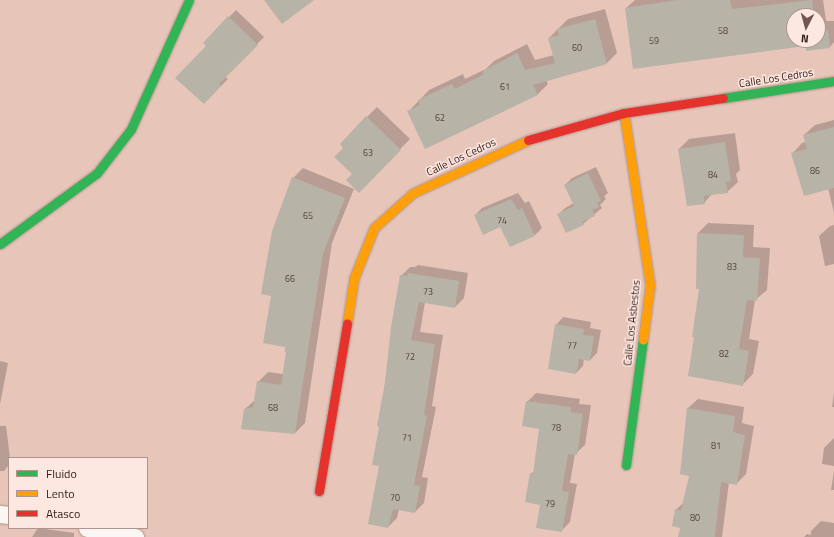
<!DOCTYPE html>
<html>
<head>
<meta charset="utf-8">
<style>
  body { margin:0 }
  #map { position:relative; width:834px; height:537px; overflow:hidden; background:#e7c5b9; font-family:"Titillium Web",sans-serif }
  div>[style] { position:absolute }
  .shadow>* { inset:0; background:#0003 }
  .building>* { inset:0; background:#b7b3a7 }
  .roads { filter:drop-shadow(0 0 1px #ae948a) drop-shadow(0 0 1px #ae948a) }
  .street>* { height:17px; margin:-8.5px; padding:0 8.5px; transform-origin:8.5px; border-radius:8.5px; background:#fbf6f4 }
  .fast>* { height:9px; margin:-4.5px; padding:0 4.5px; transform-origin:4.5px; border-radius:4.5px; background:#30b455 }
  .slow>* { height:9px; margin:-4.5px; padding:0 4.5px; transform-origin:4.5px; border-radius:4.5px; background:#ff9f0a }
  .jam>* { height:9px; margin:-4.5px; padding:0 4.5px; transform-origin:4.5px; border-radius:4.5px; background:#e5322d }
  span { translate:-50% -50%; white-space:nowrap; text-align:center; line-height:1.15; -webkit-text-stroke:3px #fce7e1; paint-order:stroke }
  .number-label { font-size:9px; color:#544239 }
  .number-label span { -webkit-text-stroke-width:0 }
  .street-label { font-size:11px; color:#331c14 }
  .legend { position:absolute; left:8px; top:457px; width:140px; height:72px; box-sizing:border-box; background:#fce7e1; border:1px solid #ac968f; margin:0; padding:5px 7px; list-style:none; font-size:12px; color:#331c14 }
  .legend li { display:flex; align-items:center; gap:8px; height:20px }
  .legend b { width:20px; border:1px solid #ac968f }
  .north { position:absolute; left:786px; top:8px; width:40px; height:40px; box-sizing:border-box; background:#fce7e1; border:1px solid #ac968f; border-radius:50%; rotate:186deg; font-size:11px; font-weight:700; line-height:16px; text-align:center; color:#331c14 }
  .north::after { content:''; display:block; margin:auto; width:14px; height:18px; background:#72574e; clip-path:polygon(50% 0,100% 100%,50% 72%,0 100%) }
</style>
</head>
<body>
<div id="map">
  <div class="shadow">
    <div style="clip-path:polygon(evenodd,635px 0,823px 0,826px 21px,834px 21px,834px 42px,830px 47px,807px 45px,626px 8px,635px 0,794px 16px,818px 16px,818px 40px,794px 40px,794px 16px)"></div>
    <div style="clip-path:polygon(605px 9px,617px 53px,607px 63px,546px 80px,548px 84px,538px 94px,409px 111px,429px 90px,463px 74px,465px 79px,486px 69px,494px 61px,527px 44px,535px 60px,554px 55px,549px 38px,568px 19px)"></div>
    <div style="clip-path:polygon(236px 10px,264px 37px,225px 76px,228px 79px,204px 103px,207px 46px,204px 43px)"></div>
    <div style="clip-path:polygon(377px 107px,410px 139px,359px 191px,344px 148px,367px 117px)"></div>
    <div style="clip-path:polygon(834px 120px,834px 213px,828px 188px,792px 154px,802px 143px,806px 142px,804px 135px,815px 125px)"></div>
    <div style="clip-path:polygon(735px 133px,740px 170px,736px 174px,738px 182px,727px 192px,712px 194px,704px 203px,679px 149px,689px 139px)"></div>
    <div style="clip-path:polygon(596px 167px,608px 193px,604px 196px,606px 199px,600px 205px,602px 208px,583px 224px,558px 215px,565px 208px,574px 203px,565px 185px,572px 178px)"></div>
    <div style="clip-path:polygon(303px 168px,354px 189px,332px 243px,305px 423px,295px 433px,245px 409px,256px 399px,258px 382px,268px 372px,283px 374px,287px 352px,293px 178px)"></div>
    <div style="clip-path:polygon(518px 193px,525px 203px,529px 201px,542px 228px,535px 235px,475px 215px,482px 208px)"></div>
    <div style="clip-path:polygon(708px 223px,754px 225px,753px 247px,770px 248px,767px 290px,755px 300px,749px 339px,759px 341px,753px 374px,743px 384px,701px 288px,697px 288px,698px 233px)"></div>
    <div style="clip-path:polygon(834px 225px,834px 264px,825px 266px,819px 236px,830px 226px)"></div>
    <div style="clip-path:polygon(418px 265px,468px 273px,464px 298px,455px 307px,425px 302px,420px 332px,443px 335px,432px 406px,436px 407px,422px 477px,428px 478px,424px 503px,415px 512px,399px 509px,397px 518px,388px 527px,380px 465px,380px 426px,401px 276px,410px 267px,415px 267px)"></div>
    <div style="clip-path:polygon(563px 317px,591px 322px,590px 328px,601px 330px,597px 353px,590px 360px,584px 359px,583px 366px,576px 373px,556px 325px)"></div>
    <div style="clip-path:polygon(0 361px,8px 363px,0 404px)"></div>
    <div style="clip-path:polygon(536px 393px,580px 399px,579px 404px,591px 405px,585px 445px,575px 454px,570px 483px,577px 484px,570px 522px,561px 531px,541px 504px,531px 474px,535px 470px,541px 428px,527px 402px)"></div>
    <div style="clip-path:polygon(834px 393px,834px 407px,832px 407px)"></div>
    <div style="clip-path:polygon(698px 399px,744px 407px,742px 423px,754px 426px,746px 474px,737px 483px,729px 482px,722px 537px,679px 537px,681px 528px,676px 510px,684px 502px,690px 475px,688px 408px)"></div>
    <div style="clip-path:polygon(0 426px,6px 426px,10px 458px,9px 465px,4px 471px,0 471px)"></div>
    <div style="clip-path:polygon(834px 438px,834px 466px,822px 464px,824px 448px)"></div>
    <div style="clip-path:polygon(834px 471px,834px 490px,831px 490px)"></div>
    <div style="clip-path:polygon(821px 521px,834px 523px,834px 537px,804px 537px,807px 534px,811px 535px,811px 531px)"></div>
    <div style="clip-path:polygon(38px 528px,74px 533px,74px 537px,32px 537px)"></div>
  </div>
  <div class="building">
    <div style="clip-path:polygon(264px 0,314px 0,282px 24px)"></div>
    <div style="clip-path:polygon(677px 0,730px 0,732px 9px,812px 0,814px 16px,794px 16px,794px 40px,818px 40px,818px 31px,828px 30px,830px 48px,806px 51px,806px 46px,633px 69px,625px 8px)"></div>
    <div style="clip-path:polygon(228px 16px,258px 45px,219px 84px,221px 86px,204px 104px,175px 78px,206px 46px,203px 43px)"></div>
    <div style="clip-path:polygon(595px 19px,607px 64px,533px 85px,538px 95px,425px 149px,407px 111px,420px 105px,418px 100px,452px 84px,455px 89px,484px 74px,483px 71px,517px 53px,525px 70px,555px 63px,548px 38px,559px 35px,557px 29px)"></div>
    <div style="clip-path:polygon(366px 116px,401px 150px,359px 193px,346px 180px,352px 174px,334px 157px,343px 148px,340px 144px)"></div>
    <div style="clip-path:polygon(834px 127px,834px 188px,804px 196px,791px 153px,807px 149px,803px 135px)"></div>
    <div style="clip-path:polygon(725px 142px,731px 181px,726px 182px,728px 193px,704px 196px,705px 204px,687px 206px,678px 149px)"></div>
    <div style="clip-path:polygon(588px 173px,601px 201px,597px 203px,599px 207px,592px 210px,595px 216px,582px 222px,584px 225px,566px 233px,557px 214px,574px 206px,564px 185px)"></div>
    <div style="clip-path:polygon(292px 177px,345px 198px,323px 253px,295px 434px,241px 429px,244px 409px,253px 407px,257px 381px,281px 385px,286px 352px,285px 352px,285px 347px,263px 343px,271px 296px,261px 294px,272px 231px)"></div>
    <div style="clip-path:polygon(511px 199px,518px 210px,522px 208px,535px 236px,510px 247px,500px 227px,483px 235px,474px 215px)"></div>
    <div style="clip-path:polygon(697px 233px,744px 235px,743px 257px,760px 258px,757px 301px,747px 300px,739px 349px,749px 351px,743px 386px,688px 376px,694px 337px,692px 337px,699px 289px,696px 289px)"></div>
    <div style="clip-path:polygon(408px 273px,459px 281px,455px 308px,419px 302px,411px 340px,435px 344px,424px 415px,427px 416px,414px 485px,420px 486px,415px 513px,393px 509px,388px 528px,368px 524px,379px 466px,372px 465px,379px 427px,377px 426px,385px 382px,391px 327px,400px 275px,407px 276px)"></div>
    <div style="clip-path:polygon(555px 324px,584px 329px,583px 335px,594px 336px,590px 361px,579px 359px,576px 374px,548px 369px)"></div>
    <div style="clip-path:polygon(526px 401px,571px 407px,571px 412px,583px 414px,577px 455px,568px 454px,562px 491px,569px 492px,562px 532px,536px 528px,540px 505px,525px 502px,530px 473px,533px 474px,539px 429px,522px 426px)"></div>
    <div style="clip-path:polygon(687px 408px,735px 416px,733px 432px,745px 435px,737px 485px,721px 482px,715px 537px,678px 537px,680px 528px,672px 526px,675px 509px,681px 510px,689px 476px,680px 474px)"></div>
  </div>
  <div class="roads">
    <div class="street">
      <div style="left:0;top:514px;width:9px;rotate:6deg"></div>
      <div style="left:87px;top:528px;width:49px;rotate:10.6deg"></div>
    </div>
    <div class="fast">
      <div style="left:723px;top:98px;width:112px;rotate:-8.7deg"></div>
      <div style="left:0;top:244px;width:120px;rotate:-36.2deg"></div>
      <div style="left:97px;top:173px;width:56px;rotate:-52.3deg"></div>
      <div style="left:131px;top:129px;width:141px;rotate:-65.8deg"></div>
      <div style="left:626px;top:465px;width:126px;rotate:-82.3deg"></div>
    </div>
    <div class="slow">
      <div style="left:624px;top:113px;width:174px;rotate:81.4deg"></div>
      <div style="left:650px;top:285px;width:55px;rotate:97.3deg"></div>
      <div style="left:347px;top:323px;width:46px;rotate:-81.2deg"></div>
      <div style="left:354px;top:278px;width:54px;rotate:-68.2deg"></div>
      <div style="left:374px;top:228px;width:52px;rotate:-41.9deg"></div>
      <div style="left:413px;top:193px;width:127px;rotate:-24.7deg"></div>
    </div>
    <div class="jam">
      <div style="left:528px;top:140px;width:100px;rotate:-15.7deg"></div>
      <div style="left:624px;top:113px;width:100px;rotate:-8.6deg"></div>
      <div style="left:319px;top:491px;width:170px;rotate:-80.5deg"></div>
    </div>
  </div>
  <div class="number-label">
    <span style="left:723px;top:31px">58</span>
    <span style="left:654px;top:41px">59</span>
    <span style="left:577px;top:48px">60</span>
    <span style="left:505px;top:87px">61</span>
    <span style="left:440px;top:118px">62</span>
    <span style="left:368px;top:153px">63</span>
    <span style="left:815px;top:171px">86</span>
    <span style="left:713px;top:175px">84</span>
    <span style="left:308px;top:216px">65</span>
    <span style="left:502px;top:221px">74</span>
    <span style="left:732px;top:267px">83</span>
    <span style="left:290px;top:279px">66</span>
    <span style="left:428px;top:292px">73</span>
    <span style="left:572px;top:346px">77</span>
    <span style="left:724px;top:354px">82</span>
    <span style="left:410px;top:357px">72</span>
    <span style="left:273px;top:408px">68</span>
    <span style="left:556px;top:428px">78</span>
    <span style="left:407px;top:438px">71</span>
    <span style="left:716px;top:446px">81</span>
    <span style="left:395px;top:498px">70</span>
    <span style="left:550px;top:504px">79</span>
    <span style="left:695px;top:518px">80</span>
  </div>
  <div class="street-label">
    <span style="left:776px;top:78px;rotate:-9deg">Calle Los Cedros</span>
    <span style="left:461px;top:157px;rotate:-25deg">Calle Los Cedros</span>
    <span style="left:632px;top:323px;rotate:-84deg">Calle Los Asbestos</span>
  </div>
  <ul class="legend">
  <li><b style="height:5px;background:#30b455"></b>Fluido</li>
  <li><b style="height:5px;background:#ff9f0a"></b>Lento</li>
  <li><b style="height:5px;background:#e5322d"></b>Atasco</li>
  </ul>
  <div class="north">N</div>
</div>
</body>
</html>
